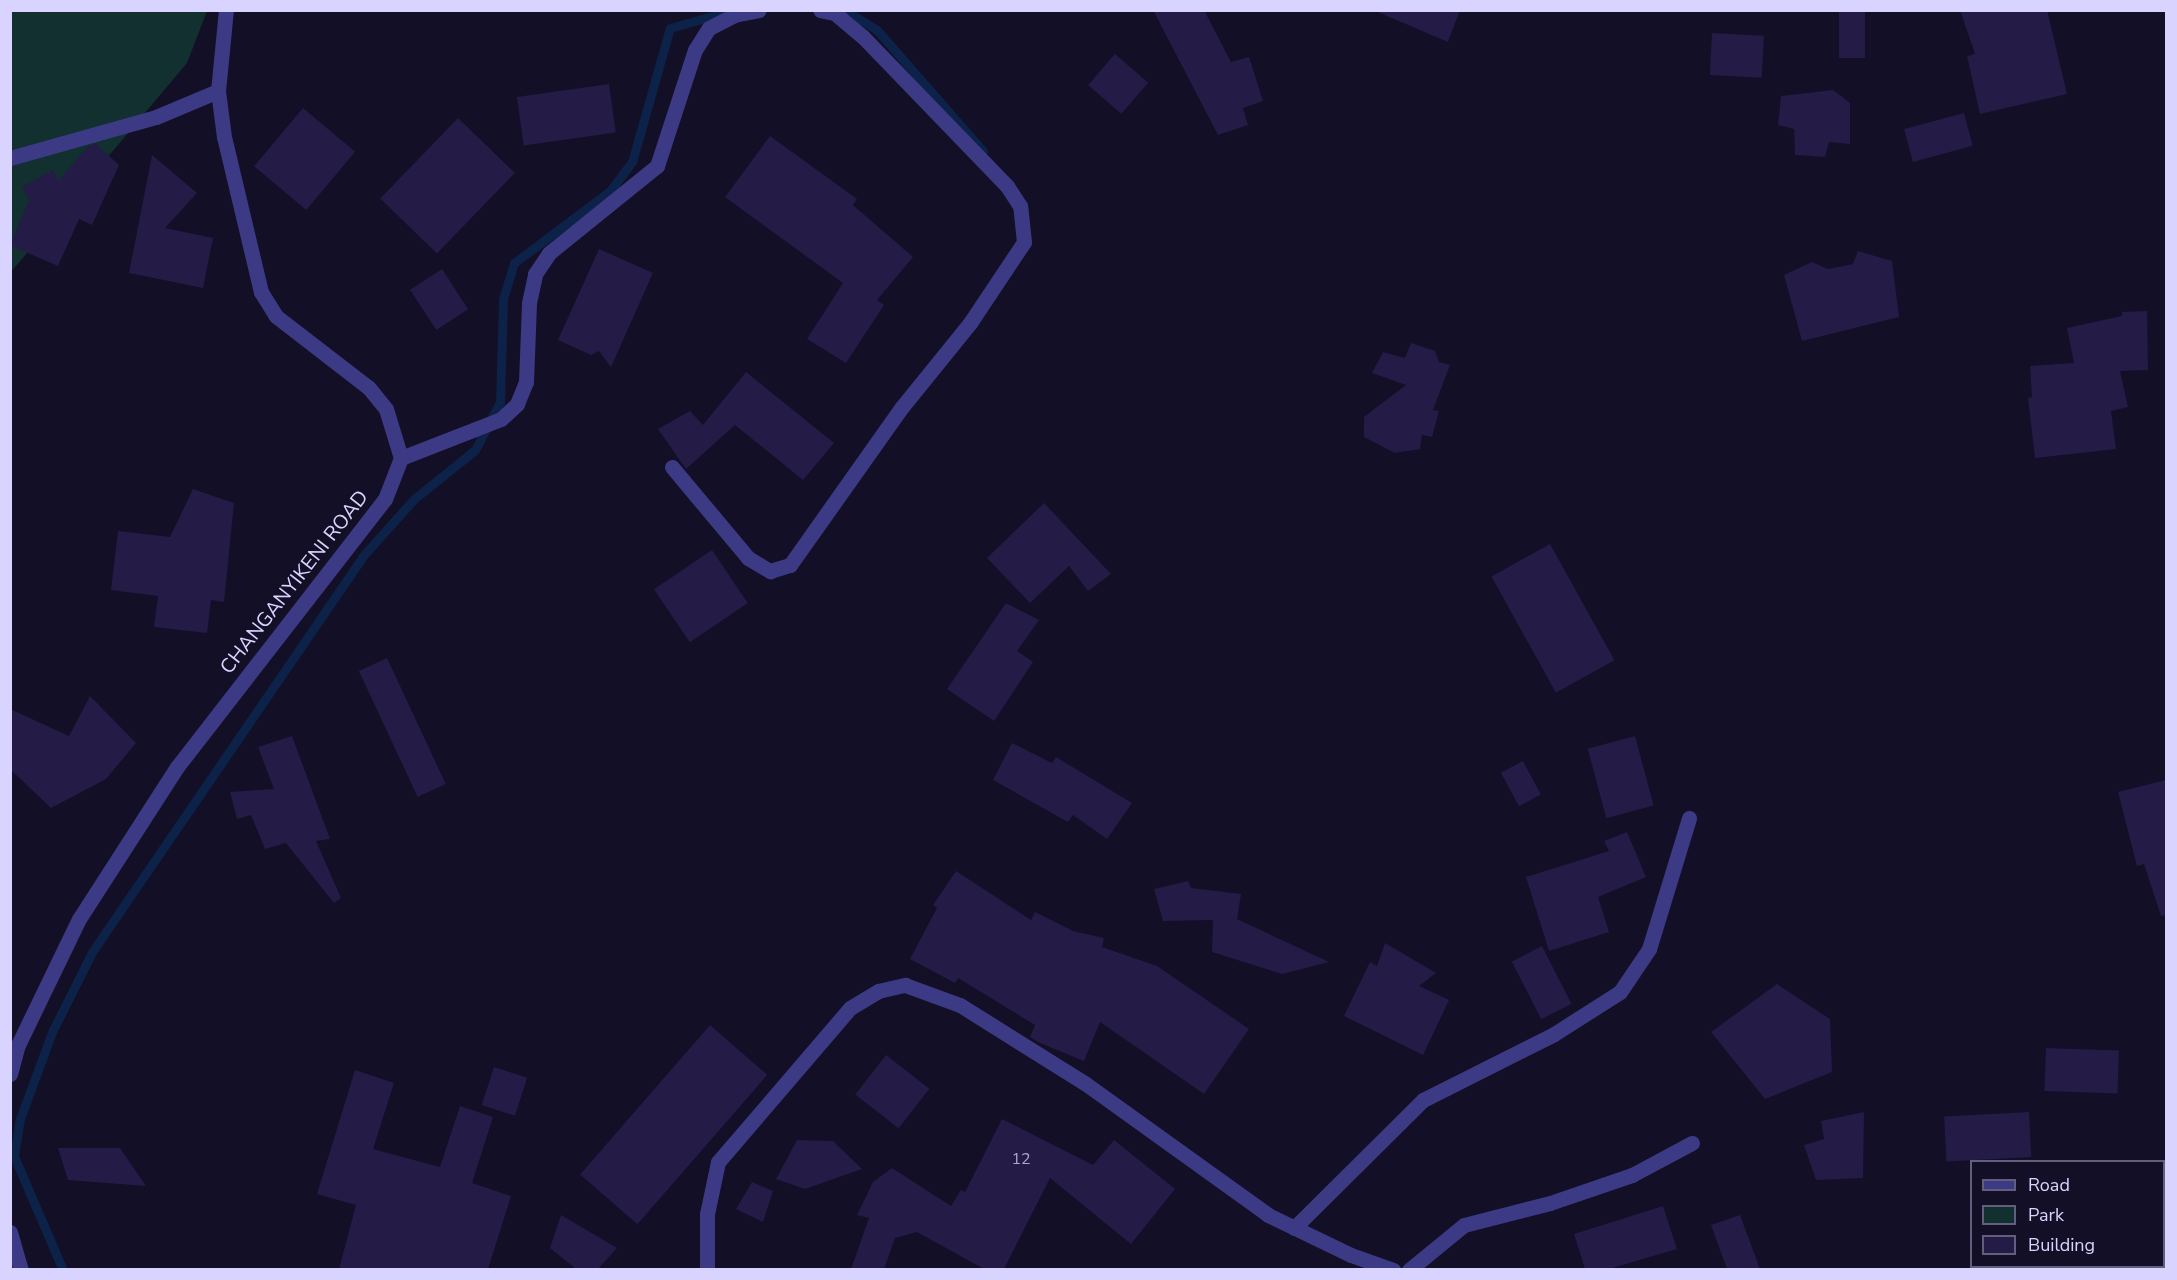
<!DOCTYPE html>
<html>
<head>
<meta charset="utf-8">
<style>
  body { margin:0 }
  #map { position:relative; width:2177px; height:1280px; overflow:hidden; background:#130f26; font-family:"Nunito Sans",sans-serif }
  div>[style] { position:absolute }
  .green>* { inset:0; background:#12302f }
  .stream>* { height:9px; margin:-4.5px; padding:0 4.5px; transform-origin:4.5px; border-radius:4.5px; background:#0c2248 }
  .building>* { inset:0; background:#241b47; transform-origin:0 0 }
  .street>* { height:15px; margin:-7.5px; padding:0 7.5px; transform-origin:7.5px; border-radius:7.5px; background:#3d3a85 }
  span { translate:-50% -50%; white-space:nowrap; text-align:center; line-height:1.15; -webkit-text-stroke:4.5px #130f26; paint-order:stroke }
  .number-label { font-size:16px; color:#aca6d1 }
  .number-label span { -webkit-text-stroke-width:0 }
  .street-label { font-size:20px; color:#d9d4ff }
  .frame { position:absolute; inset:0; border:12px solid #d9d4ff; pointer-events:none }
  .legend { position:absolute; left:1970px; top:1160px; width:195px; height:108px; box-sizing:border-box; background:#130f26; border:2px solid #625e7d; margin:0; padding:8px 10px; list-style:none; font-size:18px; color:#d9d4ff }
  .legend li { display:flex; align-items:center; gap:12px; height:30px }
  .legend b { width:30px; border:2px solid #625e7d }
</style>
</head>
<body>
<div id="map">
  <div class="green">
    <div style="clip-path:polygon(11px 11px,207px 11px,187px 63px,11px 272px)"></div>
  </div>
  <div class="stream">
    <div style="left:845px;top:10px;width:38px;rotate:32deg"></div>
    <div style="left:877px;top:30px;width:161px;rotate:48.8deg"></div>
    <div style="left:63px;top:1270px;width:124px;rotate:-113.3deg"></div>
    <div style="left:14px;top:1156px;width:37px;rotate:-81deg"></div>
    <div style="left:20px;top:1119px;width:93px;rotate:-69.8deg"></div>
    <div style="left:52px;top:1032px;width:89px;rotate:-63.4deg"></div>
    <div style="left:92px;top:952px;width:478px;rotate:-55.6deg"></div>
    <div style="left:362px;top:557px;width:78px;rotate:-48.1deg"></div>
    <div style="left:414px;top:499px;width:78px;rotate:-38.8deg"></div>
    <div style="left:475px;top:450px;width:54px;rotate:-62.5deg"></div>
    <div style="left:500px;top:402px;width:103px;rotate:-88.3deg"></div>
    <div style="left:503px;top:299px;width:38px;rotate:-73deg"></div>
    <div style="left:514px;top:263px;width:120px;rotate:-36.9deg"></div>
    <div style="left:610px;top:191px;width:36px;rotate:-53deg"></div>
    <div style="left:632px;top:162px;width:139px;rotate:-74.2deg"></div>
    <div style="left:670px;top:28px;width:66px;rotate:-15.9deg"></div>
  </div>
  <div class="building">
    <div style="clip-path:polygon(1153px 10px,1204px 10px,1231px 62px,1249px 57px,1263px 101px,1243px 108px,1248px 125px,1218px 135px)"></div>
    <div style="clip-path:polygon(1373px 10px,1460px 10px,1448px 42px)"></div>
    <div style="left:1839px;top:10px;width:26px;height:48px"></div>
    <div style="clip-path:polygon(1960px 10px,2047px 10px,2067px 94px,1980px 114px,1967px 56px,1975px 54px)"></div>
    <div style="left:1712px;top:33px;width:52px;height:42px;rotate:3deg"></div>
    <div style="left:1115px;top:54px;width:44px;height:41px;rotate:41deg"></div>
    <div style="left:609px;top:84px;width:49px;height:93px;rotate:82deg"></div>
    <div style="clip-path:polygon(1833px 90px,1850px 103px,1850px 144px,1829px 142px,1825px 157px,1795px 155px,1794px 129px,1778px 125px,1781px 96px)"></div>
    <div style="left:303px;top:108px;width:68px;height:76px;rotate:40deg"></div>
    <div style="left:1964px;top:113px;width:34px;height:62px;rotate:75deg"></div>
    <div style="left:458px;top:118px;width:79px;height:112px;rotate:44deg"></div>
    <div style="clip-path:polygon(770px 136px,857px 199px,853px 205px,913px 257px,877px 300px,884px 305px,846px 363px,807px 339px,843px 283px,725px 197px)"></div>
    <div style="clip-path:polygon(96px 144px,119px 165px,92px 225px,79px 219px,58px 266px,10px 245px,29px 200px,22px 187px,53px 170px,58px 181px,88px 146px)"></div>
    <div style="clip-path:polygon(152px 155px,197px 193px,165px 228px,213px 238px,203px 288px,129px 273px)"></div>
    <div style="clip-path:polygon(599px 249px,653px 273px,611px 367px,599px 351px,591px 355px,558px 340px)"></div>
    <div style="clip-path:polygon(1858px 251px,1892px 261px,1899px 317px,1802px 341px,1784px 275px,1812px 262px,1828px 269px,1853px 264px)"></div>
    <div style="left:442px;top:269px;width:48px;height:38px;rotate:57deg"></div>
    <div style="clip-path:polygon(2147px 311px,2148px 370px,2120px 371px,2128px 407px,2111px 411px,2116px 449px,2035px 458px,2028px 398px,2032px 397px,2030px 366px,2074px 363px,2067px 328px,2122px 316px,2122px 312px)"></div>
    <div style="clip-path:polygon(1411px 343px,1435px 351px,1439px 362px,1450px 365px,1433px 410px,1439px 411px,1432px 437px,1422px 435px,1420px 449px,1395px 453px,1364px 437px,1364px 417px,1406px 385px,1372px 373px,1383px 352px,1405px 358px)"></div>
    <div style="clip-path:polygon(746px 372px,834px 443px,803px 480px,735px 425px,686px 469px,658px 429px,690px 411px,703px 425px)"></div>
    <div style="clip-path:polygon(193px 489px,234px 503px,224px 602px,211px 600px,207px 633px,154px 627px,158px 596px,111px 590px,118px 531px,170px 537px)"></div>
    <div style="clip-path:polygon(1044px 503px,1111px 574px,1088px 591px,1069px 566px,1030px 603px,987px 558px)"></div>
    <div style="left:1550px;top:544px;width:133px;height:67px;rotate:61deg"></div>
    <div style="left:712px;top:550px;width:64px;height:70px;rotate:56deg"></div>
    <div style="clip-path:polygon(1006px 603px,1039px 620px,1017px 651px,1033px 662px,994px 721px,947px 689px)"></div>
    <div style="left:387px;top:658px;width:139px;height:31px;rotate:65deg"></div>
    <div style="clip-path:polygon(90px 696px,136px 743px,106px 779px,51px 808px,10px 769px,10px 709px,69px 736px)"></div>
    <div style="clip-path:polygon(292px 736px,330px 839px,316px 841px,341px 898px,334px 903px,286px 843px,265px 849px,251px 815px,237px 819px,230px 792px,274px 789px,258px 747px)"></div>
    <div style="left:1635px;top:736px;width:72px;height:49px;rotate:75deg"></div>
    <div style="clip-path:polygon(1012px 743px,1052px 763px,1056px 757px,1132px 803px,1107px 839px,1073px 815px,1068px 822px,993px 780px)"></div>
    <div style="left:1523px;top:761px;width:38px;height:25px;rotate:62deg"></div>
    <div style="clip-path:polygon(2166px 780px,2166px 915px,2161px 916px,2144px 864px,2137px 866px,2118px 792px)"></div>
    <div style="clip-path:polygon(1627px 832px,1646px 877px,1598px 897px,1609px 932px,1549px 951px,1526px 877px,1609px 851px,1604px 841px)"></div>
    <div style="clip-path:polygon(956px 871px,1031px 920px,1035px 912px,1073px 931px,1104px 938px,1102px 947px,1157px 966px,1249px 1029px,1204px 1094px,1100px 1022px,1084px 1061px,1040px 1043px,1030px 1037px,1035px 1025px,958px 978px,955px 983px,910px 959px,937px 908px,933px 905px)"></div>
    <div style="clip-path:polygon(1188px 881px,1191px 888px,1241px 894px,1237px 919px,1329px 962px,1282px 974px,1212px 952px,1213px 920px,1163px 921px,1154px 889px)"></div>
    <div style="clip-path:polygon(1385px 943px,1436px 973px,1419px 986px,1449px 1000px,1423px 1055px,1344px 1016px,1370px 962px,1377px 966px)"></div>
    <div style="left:1542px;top:946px;width:65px;height:34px;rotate:63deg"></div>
    <div style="clip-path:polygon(1777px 984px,1830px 1019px,1832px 1072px,1765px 1099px,1711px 1032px)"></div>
    <div style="left:710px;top:1025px;width:76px;height:198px;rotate:41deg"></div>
    <div style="left:2046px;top:1048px;width:73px;height:43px;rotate:2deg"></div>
    <div style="left:886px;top:1055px;width:55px;height:50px;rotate:38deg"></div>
    <div style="left:494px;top:1067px;width:35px;height:40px;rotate:18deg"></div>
    <div style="clip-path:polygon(355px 1070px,394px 1083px,373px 1149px,440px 1167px,460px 1106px,493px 1117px,472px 1183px,511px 1196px,488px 1269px,339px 1269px,356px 1205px,317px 1194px)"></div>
    <div style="clip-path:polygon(1864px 1112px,1863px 1178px,1816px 1180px,1804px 1145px,1824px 1139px,1821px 1121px)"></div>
    <div style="left:2029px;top:1112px;width:45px;height:85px;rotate:87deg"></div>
    <div style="clip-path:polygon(1002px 1119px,1093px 1165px,1114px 1140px,1175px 1189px,1131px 1244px,1050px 1178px,1004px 1269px,984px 1269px,917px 1232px,895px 1238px,884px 1269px,851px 1269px,869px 1218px,857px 1215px,873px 1182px,892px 1168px,951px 1206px,961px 1190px,965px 1192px)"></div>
    <div style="clip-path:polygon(797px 1140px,833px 1141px,862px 1169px,805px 1189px,776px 1179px)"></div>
    <div style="clip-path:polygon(58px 1148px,120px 1148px,146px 1186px,68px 1180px)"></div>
    <div style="clip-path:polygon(752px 1182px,773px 1191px,763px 1222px,736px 1209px)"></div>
    <div style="clip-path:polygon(1663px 1206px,1677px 1249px,1609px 1269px,1585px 1269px,1574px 1234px)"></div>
    <div style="clip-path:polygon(561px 1215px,617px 1248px,598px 1269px,576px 1269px,550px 1248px)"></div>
    <div style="clip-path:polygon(1740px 1215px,1760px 1269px,1727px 1269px,1711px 1225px)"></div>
  </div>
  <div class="street">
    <div style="left:10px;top:158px;width:152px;rotate:-15.7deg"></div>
    <div style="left:156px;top:117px;width:67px;rotate:-22.8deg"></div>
    <div style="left:401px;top:458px;width:107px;rotate:-21.3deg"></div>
    <div style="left:501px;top:419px;width:22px;rotate:-43deg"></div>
    <div style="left:517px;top:404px;width:24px;rotate:-68deg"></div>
    <div style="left:526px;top:382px;width:79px;rotate:-87.8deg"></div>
    <div style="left:529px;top:303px;width:30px;rotate:-78deg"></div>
    <div style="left:535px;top:274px;width:25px;rotate:-56deg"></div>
    <div style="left:549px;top:253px;width:139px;rotate:-38.9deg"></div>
    <div style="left:657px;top:166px;width:122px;rotate:-71.9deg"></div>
    <div style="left:695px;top:50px;width:26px;rotate:-58deg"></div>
    <div style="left:709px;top:28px;width:28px;rotate:-27deg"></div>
    <div style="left:734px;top:15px;width:25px;rotate:-11deg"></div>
    <div style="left:672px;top:467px;width:119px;rotate:50.1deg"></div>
    <div style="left:748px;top:558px;width:26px;rotate:31deg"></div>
    <div style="left:770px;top:571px;width:21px;rotate:-17deg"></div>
    <div style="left:790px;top:565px;width:194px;rotate:-54.7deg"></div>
    <div style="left:902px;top:407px;width:108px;rotate:-51deg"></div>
    <div style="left:970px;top:323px;width:97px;rotate:-56.3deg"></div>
    <div style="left:1024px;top:242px;width:36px;rotate:-96deg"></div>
    <div style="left:1020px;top:206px;width:24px;rotate:-123deg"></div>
    <div style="left:1007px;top:186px;width:207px;rotate:-134deg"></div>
    <div style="left:863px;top:37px;width:38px;rotate:-140deg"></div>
    <div style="left:834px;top:13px;width:14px;rotate:-168deg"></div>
    <div style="left:10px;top:1074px;width:30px;rotate:-75deg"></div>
    <div style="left:18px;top:1045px;width:140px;rotate:-64.2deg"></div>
    <div style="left:79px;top:919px;width:181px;rotate:-57.2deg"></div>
    <div style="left:177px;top:767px;width:339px;rotate:-52.2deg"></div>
    <div style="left:385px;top:499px;width:44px;rotate:-68.7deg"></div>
    <div style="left:401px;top:458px;width:51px;rotate:-107deg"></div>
    <div style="left:386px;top:409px;width:27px;rotate:-129deg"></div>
    <div style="left:369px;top:388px;width:118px;rotate:-142.3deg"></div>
    <div style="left:276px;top:316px;width:28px;rotate:-122deg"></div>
    <div style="left:261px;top:292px;width:159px;rotate:-103.4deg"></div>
    <div style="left:224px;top:137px;width:46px;rotate:-97.4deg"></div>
    <div style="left:218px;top:91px;width:81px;rotate:-84.4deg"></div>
    <div style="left:1294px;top:1228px;width:182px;rotate:-44.8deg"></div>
    <div style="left:1423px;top:1100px;width:147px;rotate:-26.7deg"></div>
    <div style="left:1554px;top:1034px;width:78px;rotate:-32.5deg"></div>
    <div style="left:1620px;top:992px;width:52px;rotate:-56deg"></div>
    <div style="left:1649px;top:949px;width:137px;rotate:-73deg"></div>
    <div style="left:10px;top:1232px;width:40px;rotate:74deg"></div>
    <div style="left:707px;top:1270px;width:56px;rotate:-90deg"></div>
    <div style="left:707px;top:1214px;width:53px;rotate:-78.1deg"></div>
    <div style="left:718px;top:1162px;width:203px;rotate:-49.4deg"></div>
    <div style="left:850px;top:1008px;width:33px;rotate:-31deg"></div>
    <div style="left:878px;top:991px;width:28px;rotate:-13deg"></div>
    <div style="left:905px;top:985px;width:59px;rotate:20deg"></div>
    <div style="left:960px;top:1005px;width:149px;rotate:32.1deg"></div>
    <div style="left:1086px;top:1084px;width:224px;rotate:35.7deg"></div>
    <div style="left:1268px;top:1215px;width:92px;rotate:25.7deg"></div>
    <div style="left:1351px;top:1255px;width:45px;rotate:19.7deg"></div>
    <div style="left:1409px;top:1270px;width:71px;rotate:-39.3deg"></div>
    <div style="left:1464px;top:1225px;width:89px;rotate:-14.3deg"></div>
    <div style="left:1550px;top:1203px;width:87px;rotate:-18.9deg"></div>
    <div style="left:1632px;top:1175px;width:68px;rotate:-28.1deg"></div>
  </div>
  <div class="number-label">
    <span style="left:1021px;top:1159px">12</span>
  </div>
  <div class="street-label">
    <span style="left:294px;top:582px;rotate:-52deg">CHANGANYIKENI ROAD</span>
  </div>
  <div class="frame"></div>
  <ul class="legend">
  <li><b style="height:8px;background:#3d3a85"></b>Road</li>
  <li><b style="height:16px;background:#12302f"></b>Park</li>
  <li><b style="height:16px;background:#241b47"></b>Building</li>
  </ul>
</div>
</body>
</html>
